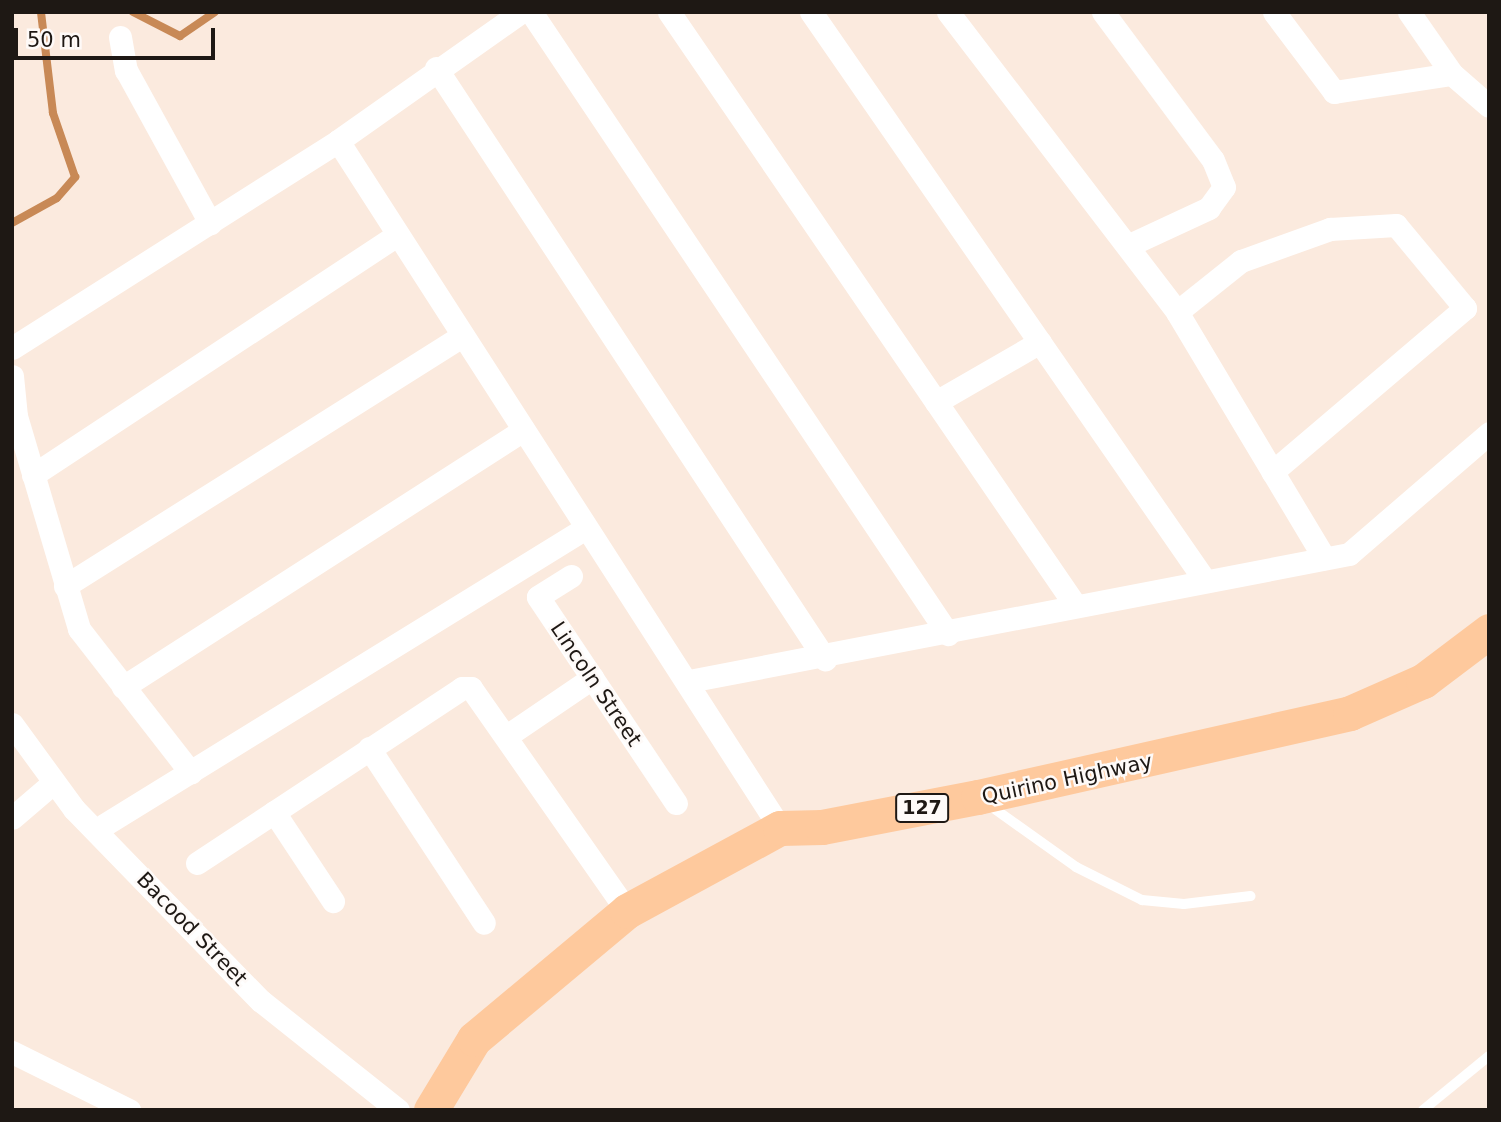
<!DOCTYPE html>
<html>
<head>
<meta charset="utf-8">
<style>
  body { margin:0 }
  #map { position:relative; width:1501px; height:1122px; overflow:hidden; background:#fbeade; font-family:"DejaVu Sans",sans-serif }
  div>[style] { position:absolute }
  .stream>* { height:8px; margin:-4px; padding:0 4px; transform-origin:4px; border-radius:4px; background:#c88956 }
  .service>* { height:10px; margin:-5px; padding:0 5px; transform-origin:5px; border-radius:5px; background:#fff }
  .minor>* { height:23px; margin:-11.5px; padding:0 11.5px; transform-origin:11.5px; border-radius:11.5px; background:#fff }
  .primary>* { height:35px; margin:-17.5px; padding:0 17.5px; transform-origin:17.5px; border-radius:17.5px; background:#fec99d }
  span { translate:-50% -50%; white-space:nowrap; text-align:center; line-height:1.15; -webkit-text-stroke:5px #fefaf8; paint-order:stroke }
  .shield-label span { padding:2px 5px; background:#fefaf8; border:2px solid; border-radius:5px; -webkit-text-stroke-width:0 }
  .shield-label { font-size:19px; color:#1e1814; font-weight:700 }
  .street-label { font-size:21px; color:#1e1814 }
  .frame { position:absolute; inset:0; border:14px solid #1e1814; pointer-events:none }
  .scale { position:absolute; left:14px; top:28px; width:201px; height:32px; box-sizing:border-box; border:4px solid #1e1814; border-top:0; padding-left:9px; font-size:21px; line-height:24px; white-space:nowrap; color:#1e1814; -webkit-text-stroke:5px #fefaf8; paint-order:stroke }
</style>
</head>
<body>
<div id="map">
  <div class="stream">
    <div style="left:133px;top:12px;width:53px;rotate:27.1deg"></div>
    <div style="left:180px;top:36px;width:42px;rotate:-34.4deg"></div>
    <div style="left:12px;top:223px;width:51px;rotate:-29.1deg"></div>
    <div style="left:57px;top:198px;width:28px;rotate:-49deg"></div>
    <div style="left:75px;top:177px;width:68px;rotate:-109deg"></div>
    <div style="left:53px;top:113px;width:102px;rotate:-96.8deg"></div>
  </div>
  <div class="service">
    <div style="left:985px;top:802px;width:112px;rotate:35.5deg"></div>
    <div style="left:1076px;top:867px;width:74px;rotate:26.6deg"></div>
    <div style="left:1142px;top:900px;width:42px;rotate:5.4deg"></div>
    <div style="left:1184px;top:904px;width:67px;rotate:-6.8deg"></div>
    <div style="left:1423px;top:1110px;width:85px;rotate:-39.3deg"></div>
  </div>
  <div class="minor">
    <div style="left:531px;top:12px;width:749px;rotate:56.16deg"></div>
    <div style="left:669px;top:12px;width:719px;rotate:55.6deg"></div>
    <div style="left:811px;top:12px;width:688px;rotate:55.29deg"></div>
    <div style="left:948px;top:12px;width:377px;rotate:52.6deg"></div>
    <div style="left:1177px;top:312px;width:287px;rotate:59.1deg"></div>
    <div style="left:1103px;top:12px;width:184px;rotate:53.4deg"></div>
    <div style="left:1213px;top:160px;width:29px;rotate:68deg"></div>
    <div style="left:1224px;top:187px;width:26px;rotate:126deg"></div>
    <div style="left:1209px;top:208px;width:90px;rotate:155.1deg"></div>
    <div style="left:1274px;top:12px;width:100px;rotate:53.1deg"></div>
    <div style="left:1334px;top:92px;width:119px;rotate:-8.7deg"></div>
    <div style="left:1409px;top:12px;width:75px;rotate:55.3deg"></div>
    <div style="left:1452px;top:74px;width:49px;rotate:40.9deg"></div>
    <div style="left:120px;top:37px;width:34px;rotate:80deg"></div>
    <div style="left:126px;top:70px;width:175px;rotate:61.2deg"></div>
    <div style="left:436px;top:68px;width:708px;rotate:56.65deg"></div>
    <div style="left:338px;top:141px;width:817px;rotate:57.24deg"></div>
    <div style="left:1177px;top:312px;width:82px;rotate:-38.6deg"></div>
    <div style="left:1241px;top:261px;width:95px;rotate:-19.8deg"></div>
    <div style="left:1330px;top:229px;width:66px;rotate:-3.5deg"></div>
    <div style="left:1396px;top:225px;width:108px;rotate:50.3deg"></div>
    <div style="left:1465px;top:308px;width:253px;rotate:139.6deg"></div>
    <div style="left:12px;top:348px;width:386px;rotate:-32.4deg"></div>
    <div style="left:338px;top:141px;width:224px;rotate:-35.2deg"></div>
    <div style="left:12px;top:376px;width:40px;rotate:84.3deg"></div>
    <div style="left:16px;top:416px;width:222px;rotate:73.5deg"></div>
    <div style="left:79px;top:629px;width:182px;rotate:52.1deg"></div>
    <div style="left:936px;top:402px;width:120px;rotate:-30deg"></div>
    <div style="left:33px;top:475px;width:434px;rotate:-33.4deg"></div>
    <div style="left:571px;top:576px;width:39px;rotate:148deg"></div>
    <div style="left:538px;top:597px;width:248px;rotate:56.2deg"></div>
    <div style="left:65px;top:586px;width:469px;rotate:-32.2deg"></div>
    <div style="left:689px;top:681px;width:672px;rotate:-10.89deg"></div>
    <div style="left:1349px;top:554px;width:185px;rotate:-40.8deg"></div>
    <div style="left:123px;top:687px;width:476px;rotate:-32.7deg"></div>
    <div style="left:12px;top:724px;width:105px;rotate:53.9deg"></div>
    <div style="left:74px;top:809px;width:268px;rotate:45.8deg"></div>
    <div style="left:261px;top:1001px;width:175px;rotate:38.5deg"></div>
    <div style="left:508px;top:735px;width:102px;rotate:-34.2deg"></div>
    <div style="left:369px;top:748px;width:209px;rotate:56.7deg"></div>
    <div style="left:274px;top:812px;width:107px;rotate:56.5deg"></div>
    <div style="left:12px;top:818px;width:55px;rotate:-40.6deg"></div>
    <div style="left:104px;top:825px;width:564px;rotate:-31.66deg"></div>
    <div style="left:197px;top:863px;width:318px;rotate:-33.4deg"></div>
    <div style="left:462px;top:688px;width:9px"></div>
    <div style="left:471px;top:688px;width:272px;rotate:55deg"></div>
    <div style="left:12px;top:1052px;width:131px;rotate:26.4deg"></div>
  </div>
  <div class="primary">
    <div style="left:431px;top:1110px;width:83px;rotate:-58.8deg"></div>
    <div style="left:474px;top:1039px;width:199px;rotate:-39.9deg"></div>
    <div style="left:627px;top:911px;width:174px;rotate:-28.5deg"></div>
    <div style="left:780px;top:828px;width:42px;rotate:-1.4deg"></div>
    <div style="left:822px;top:827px;width:159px;rotate:-10.9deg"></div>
    <div style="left:978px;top:797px;width:381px;rotate:-12.7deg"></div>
    <div style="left:1350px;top:713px;width:80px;rotate:-23.7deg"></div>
    <div style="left:1423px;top:681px;width:83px;rotate:-37.1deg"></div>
  </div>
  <div class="shield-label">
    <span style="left:922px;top:808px">127</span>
  </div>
  <div class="street-label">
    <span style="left:596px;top:684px;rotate:56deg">Lincoln Street</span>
    <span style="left:1067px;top:779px;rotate:-12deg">Quirino Highway</span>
    <span style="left:192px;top:929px;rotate:46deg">Bacood Street</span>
  </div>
  <div class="frame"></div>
  <div class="scale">50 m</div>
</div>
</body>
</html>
